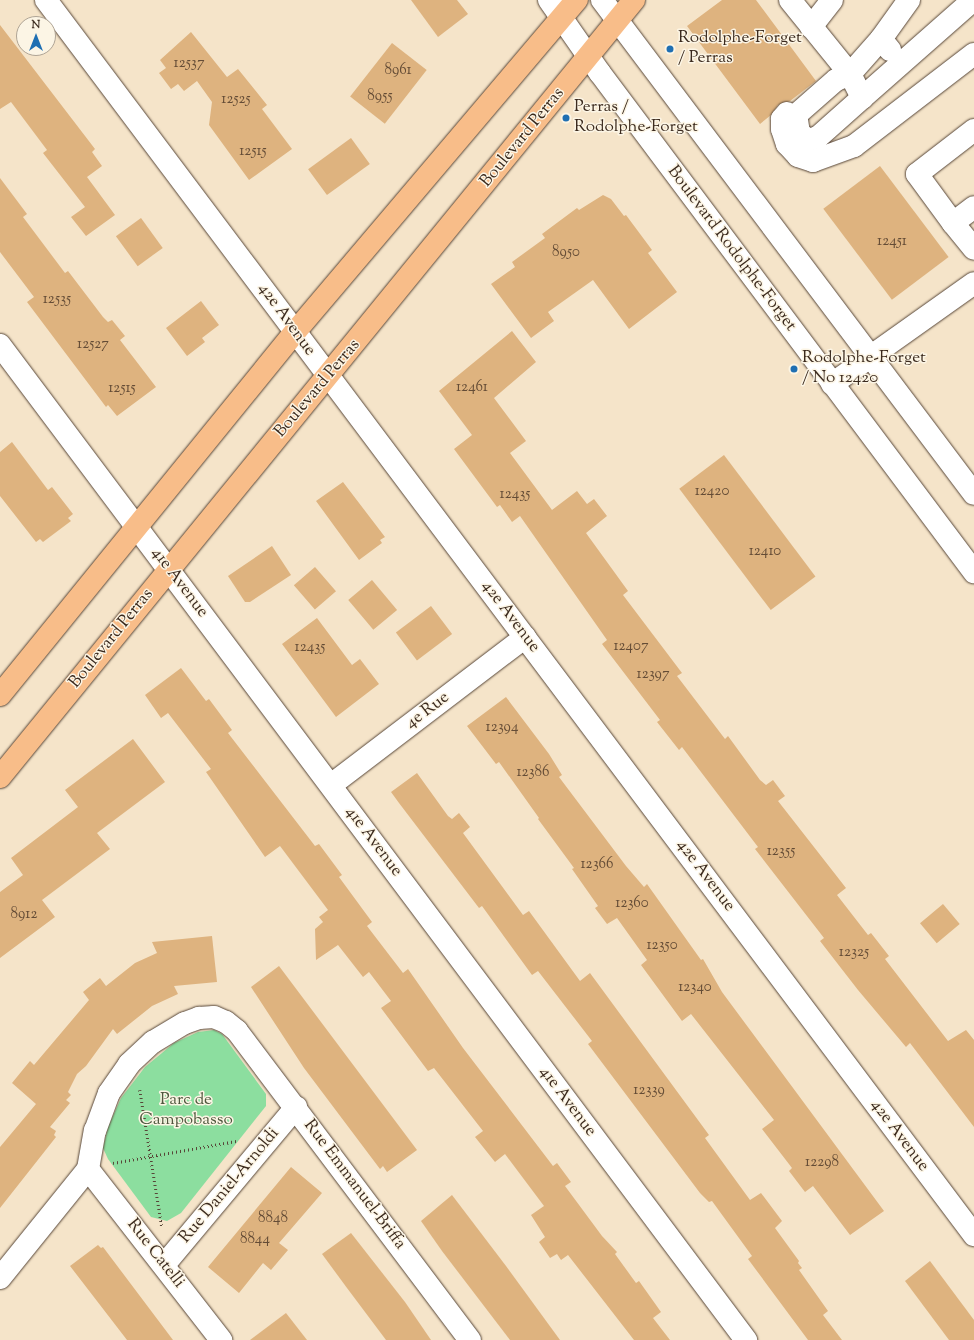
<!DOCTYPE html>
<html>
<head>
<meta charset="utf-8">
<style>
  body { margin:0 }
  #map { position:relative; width:974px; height:1340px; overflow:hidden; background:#f5e4c9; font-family:"Sorts Mill Goudy",serif }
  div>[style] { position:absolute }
  .green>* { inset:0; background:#8cde9f }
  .building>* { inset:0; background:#deb37f; transform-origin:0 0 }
  .path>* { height:2.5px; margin-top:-1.25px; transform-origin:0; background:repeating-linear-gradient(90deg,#574638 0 1px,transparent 0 4px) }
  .roads { filter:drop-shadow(0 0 1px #574638) drop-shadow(0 0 1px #574638) }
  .minor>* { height:22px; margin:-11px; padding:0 11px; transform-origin:11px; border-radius:11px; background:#fff }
  .major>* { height:22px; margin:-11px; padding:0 11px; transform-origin:11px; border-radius:11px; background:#f8bd89 }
  .dots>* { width:11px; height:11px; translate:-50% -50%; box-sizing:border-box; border:2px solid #fcf5e5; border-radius:50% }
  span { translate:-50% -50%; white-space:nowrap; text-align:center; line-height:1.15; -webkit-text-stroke:3px #fcf5e5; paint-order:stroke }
  .number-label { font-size:15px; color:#644c36 }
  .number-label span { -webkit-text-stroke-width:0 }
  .poi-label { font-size:17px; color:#3b2a1e }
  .left { translate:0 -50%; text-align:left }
  .street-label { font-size:17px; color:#3b2a1e }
  .park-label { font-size:17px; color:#4f573e }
  .north { position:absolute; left:16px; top:16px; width:40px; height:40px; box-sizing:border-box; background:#fcf5e5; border:1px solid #afa495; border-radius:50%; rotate:0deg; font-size:11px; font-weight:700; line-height:16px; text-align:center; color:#3b2a1e }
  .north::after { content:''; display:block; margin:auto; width:14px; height:18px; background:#1f6fb2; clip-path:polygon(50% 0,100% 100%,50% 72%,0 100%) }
</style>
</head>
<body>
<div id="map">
  <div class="green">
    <div style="clip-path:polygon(214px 1030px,222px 1034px,266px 1094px,266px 1106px,181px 1213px,167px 1221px,151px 1217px,108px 1159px,103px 1148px,108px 1127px,121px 1098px,145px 1067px,174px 1043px,198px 1032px)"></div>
  </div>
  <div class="building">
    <div style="clip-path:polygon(411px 0,457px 0,468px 14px,438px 37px)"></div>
    <div style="clip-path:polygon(722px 0,756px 0,816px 81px,790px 101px,778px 105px,771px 115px,760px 124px,687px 26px)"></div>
    <div style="clip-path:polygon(0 25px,95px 149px,92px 152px,102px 166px,87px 177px,115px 215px,86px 236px,71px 217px,85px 207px,43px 153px,47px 150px,11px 102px,0 109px)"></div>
    <div style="clip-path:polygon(191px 32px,227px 77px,238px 69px,267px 105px,262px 109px,292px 149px,249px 180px,209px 125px,212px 102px,197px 81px,184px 91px,178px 84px,171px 89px,159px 73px,166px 68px,160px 60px)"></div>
    <div style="left:392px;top:43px;width:44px;height:68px;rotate:38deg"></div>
    <div style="left:351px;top:138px;width:32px;height:53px;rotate:54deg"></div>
    <div style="left:880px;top:166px;width:114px;height:71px;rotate:53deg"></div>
    <div style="clip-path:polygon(0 178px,27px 214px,23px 217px,65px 273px,68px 271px,103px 317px,108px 322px,112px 320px,125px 336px,120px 340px,156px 387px,117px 416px,108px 405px,106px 407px,27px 302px,34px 297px,0 252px)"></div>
    <div style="clip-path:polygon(603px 195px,611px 199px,624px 216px,626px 215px,652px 250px,648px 253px,677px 292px,629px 329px,593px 280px,548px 312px,554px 321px,531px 338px,491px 284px,515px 267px,512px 262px,545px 238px,542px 234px,577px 208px,579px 210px)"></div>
    <div style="left:141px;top:218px;width:37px;height:31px;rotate:54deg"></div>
    <div style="clip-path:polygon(201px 301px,219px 325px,202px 338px,205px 342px,187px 356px,166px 328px)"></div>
    <div style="clip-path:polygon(512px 331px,536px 362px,494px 398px,526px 441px,510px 453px,552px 510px,577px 491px,587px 504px,594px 499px,607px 516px,586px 533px,628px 591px,623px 595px,682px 673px,677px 676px,725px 739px,728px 736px,760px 780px,766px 785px,773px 780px,785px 796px,778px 801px,846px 888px,837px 895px,868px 935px,871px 933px,889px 956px,885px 959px,948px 1041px,966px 1030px,974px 1040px,974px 1127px,910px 1043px,906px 1047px,858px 990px,820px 941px,824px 938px,755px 849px,758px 847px,682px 747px,679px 750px,657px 722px,660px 720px,602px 644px,607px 640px,520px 516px,512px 522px,500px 505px,497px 507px,454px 449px,472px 435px,439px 391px)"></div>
    <div style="clip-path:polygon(12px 442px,48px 490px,52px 487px,73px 514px,68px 518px,71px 521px,43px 542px,40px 539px,36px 542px,0 496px,0 452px)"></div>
    <div style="left:724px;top:455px;width:152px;height:56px;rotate:53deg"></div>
    <div style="clip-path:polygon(343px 482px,385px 537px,380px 540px,382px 543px,359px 560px,316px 501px)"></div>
    <div style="clip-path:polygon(272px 546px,291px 575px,250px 602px,245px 602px,228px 576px)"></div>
    <div style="left:315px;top:567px;width:32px;height:28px;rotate:49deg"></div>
    <div style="left:372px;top:580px;width:39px;height:31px;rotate:50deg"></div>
    <div style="left:431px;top:606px;width:35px;height:44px;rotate:53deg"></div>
    <div style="clip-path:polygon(317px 618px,352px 665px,360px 659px,379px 684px,336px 717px,282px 644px)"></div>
    <div style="clip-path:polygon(181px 668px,206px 701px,209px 699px,232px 730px,228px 733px,315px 846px,319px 844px,342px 875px,339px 877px,372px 922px,367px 926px,403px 973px,408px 969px,463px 1048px,553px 1166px,557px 1163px,571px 1182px,565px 1186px,602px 1236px,617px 1252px,615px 1254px,636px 1283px,639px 1281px,661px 1312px,653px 1318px,670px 1340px,634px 1340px,568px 1255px,561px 1260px,557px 1254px,550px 1258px,539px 1242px,545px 1237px,531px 1215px,544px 1206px,505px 1154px,495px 1162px,475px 1137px,483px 1131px,434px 1068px,428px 1071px,381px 1008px,391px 1001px,369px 972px,363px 977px,338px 945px,316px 960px,315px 929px,323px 922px,319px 917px,328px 910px,280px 846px,265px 857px,206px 772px,211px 769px,168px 713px,161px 718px,145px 695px)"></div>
    <div style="clip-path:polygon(506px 697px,549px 754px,562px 775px,559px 777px,626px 866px,644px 887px,647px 884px,701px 960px,703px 959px,722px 992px,884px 1211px,850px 1235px,813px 1186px,805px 1192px,789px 1171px,792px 1168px,762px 1129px,774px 1120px,691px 1014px,682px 1021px,641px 965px,647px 960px,617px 918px,607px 924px,595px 908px,598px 906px,572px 869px,574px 868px,538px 819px,539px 818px,499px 762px,496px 764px,467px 726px)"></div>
    <div style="clip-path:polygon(133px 739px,165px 782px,97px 833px,110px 849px,42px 900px,55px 917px,0 958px,0 892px,23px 875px,11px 858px,78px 807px,65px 790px)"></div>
    <div style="clip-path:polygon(417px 773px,448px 816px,452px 819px,459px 813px,470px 827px,463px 833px,523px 915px,529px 911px,580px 981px,590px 973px,709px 1135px,705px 1138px,750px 1200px,761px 1193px,782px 1221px,775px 1228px,799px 1261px,798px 1263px,802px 1268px,799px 1270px,828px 1311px,823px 1315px,842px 1340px,808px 1340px,748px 1259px,752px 1256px,712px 1201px,709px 1202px,700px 1193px,588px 1044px,592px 1041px,538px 971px,532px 975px,482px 906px,479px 908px,399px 803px,391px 792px)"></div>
    <div style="left:943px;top:904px;width:26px;height:30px;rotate:50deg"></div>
    <div style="clip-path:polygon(212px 936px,217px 982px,174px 986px,178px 994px,152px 1006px,117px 1034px,113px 1029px,86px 1066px,77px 1074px,68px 1092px,71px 1095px,66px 1100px,70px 1103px,50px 1127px,56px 1131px,54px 1135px,56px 1137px,0 1208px,0 1147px,36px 1104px,12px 1083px,30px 1061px,34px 1065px,89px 1000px,83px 992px,100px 978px,106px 986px,135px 963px,157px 953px,152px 942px)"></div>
    <div style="clip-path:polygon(279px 966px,417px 1150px,387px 1172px,383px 1166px,380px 1169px,304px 1068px,251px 987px)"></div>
    <div style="clip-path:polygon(291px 1167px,322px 1193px,279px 1243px,288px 1250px,271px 1270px,263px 1263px,239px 1293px,208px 1267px)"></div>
    <div style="clip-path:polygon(452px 1195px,506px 1266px,560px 1340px,510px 1340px,442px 1251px,421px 1221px)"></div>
    <div style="clip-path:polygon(351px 1233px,405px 1302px,431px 1340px,386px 1340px,347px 1288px,322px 1254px)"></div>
    <div style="clip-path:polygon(98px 1245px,101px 1248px,103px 1247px,173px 1340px,127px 1340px,70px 1266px)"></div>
    <div style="clip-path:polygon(930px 1261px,974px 1320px,974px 1340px,949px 1340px,905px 1281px)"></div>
    <div style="clip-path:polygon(286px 1313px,307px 1340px,250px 1340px)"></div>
  </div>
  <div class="path">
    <div style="left:140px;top:1090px;width:139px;rotate:80.9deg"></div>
    <div style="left:113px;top:1163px;width:125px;rotate:-10.1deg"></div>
  </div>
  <div class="roads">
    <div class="minor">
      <div style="left:46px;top:0;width:1545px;rotate:53.08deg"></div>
      <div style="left:549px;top:0;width:89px;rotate:55.1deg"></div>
      <div style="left:600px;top:73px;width:624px;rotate:53.15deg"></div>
      <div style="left:602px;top:0;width:618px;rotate:53.02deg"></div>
      <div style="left:790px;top:0;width:95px;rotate:51deg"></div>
      <div style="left:850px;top:74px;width:27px;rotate:63deg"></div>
      <div style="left:862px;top:98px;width:59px;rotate:138.4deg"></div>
      <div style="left:818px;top:137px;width:10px;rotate:163deg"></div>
      <div style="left:808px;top:140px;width:11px;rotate:-142deg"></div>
      <div style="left:799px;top:133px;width:18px;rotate:-99deg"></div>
      <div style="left:796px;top:115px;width:53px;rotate:-41.2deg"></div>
      <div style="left:836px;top:80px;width:15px;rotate:-23deg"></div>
      <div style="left:850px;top:74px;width:47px;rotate:-48.5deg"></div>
      <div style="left:811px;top:27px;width:34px;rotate:-52deg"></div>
      <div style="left:890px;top:50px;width:14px;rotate:-129deg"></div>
      <div style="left:881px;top:39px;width:48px;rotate:-54.3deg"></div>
      <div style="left:862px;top:98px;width:148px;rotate:-41.4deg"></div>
      <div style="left:787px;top:113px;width:8px;rotate:130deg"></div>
      <div style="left:782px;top:119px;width:10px;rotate:90deg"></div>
      <div style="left:782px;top:129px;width:16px;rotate:72deg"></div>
      <div style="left:787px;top:144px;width:16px;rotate:47deg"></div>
      <div style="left:798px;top:156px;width:16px;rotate:18deg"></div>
      <div style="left:813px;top:161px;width:44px;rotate:-20.1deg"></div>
      <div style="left:854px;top:146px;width:151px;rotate:-37.5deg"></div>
      <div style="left:974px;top:130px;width:72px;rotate:142.3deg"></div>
      <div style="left:917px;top:174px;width:61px;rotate:53.7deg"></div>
      <div style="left:953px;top:223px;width:26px;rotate:-37deg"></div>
      <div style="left:953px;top:223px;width:33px;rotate:51deg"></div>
      <div style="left:0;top:345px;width:1244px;rotate:53.14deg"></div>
      <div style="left:832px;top:384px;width:174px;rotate:-35.4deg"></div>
      <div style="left:331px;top:785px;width:244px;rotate:-37.3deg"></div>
      <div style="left:88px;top:1169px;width:217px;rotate:52.1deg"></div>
      <div style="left:164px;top:1265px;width:206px;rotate:-50.1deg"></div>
      <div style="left:0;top:1278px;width:140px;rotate:-51.1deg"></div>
      <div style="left:88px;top:1169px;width:39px;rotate:-80deg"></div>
      <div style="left:95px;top:1131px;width:40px;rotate:-69.8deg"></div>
      <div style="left:109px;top:1093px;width:35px;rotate:-55deg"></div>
      <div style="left:129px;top:1064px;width:33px;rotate:-43deg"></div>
      <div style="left:153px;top:1042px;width:37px;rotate:-31deg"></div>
      <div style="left:185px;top:1023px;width:15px;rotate:-20deg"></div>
      <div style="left:199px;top:1018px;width:15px;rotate:-4deg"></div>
      <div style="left:214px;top:1017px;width:13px;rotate:23deg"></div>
      <div style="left:226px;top:1022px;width:14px;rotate:39deg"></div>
      <div style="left:237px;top:1031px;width:387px;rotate:53deg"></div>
    </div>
    <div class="major">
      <div style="left:0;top:695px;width:468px;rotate:-50.9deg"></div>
      <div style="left:295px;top:332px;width:436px;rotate:-49.7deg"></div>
      <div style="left:0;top:777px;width:1003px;rotate:-50.79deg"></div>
    </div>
  </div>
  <div class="dots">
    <div style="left:670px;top:49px;background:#1f6fb2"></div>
    <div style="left:566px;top:118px;background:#1f6fb2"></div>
    <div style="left:794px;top:369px;background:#1f6fb2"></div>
  </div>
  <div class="number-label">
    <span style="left:189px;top:64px">12537</span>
    <span style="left:398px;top:71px">8961</span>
    <span style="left:380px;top:97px">8955</span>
    <span style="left:236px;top:100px">12525</span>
    <span style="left:253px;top:152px">12515</span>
    <span style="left:892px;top:242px">12451</span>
    <span style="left:566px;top:253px">8950</span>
    <span style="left:57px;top:300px">12535</span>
    <span style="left:93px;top:345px">12527</span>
    <span style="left:472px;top:388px">12461</span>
    <span style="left:122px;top:389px">12515</span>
    <span style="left:712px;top:492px">12420</span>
    <span style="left:515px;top:495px">12435</span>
    <span style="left:765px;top:552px">12410</span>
    <span style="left:631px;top:647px">12407</span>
    <span style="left:310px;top:648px">12435</span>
    <span style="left:653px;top:675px">12397</span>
    <span style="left:502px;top:728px">12394</span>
    <span style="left:533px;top:773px">12386</span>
    <span style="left:781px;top:852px">12355</span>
    <span style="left:597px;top:865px">12366</span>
    <span style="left:632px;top:904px">12360</span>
    <span style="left:24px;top:915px">8912</span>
    <span style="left:662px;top:946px">12350</span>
    <span style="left:854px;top:953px">12325</span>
    <span style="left:695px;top:988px">12340</span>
    <span style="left:649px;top:1091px">12339</span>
    <span style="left:822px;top:1163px">12298</span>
    <span style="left:273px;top:1219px">8848</span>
    <span style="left:255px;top:1240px">8844</span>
  </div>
  <div class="poi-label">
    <span class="left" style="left:678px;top:49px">Rodolphe-Forget<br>/ Perras</span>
    <span class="left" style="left:574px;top:118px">Perras /<br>Rodolphe-Forget</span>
    <span class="left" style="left:802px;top:369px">Rodolphe-Forget<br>/ No 12420</span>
  </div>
  <div class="street-label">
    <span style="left:523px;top:138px;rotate:-51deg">Boulevard Perras</span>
    <span style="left:731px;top:249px;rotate:53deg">Boulevard Rodolphe-Forget</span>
    <span style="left:286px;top:320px;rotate:54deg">42e Avenue</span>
    <span style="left:318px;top:389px;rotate:-50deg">Boulevard Perras</span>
    <span style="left:179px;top:583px;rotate:53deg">41e Avenue</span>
    <span style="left:510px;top:617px;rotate:53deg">42e Avenue</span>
    <span style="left:112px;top:639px;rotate:-51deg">Boulevard Perras</span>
    <span style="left:428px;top:711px;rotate:-37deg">4e Rue</span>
    <span style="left:373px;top:842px;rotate:53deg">41e Avenue</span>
    <span style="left:705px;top:876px;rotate:53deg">42e Avenue</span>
    <span style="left:567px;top:1102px;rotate:53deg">41e Avenue</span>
    <span style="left:899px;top:1136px;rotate:53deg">42e Avenue</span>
    <span style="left:354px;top:1185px;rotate:53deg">Rue Emmanuel-Briffa</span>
    <span style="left:230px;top:1186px;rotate:-50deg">Rue Daniel-Arnoldi</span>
    <span style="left:155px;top:1254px;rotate:52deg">Rue Catelli</span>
  </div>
  <div class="park-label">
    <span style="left:186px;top:1111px">Parc de<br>Campobasso</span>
  </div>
  <div class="north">N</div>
</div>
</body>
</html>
